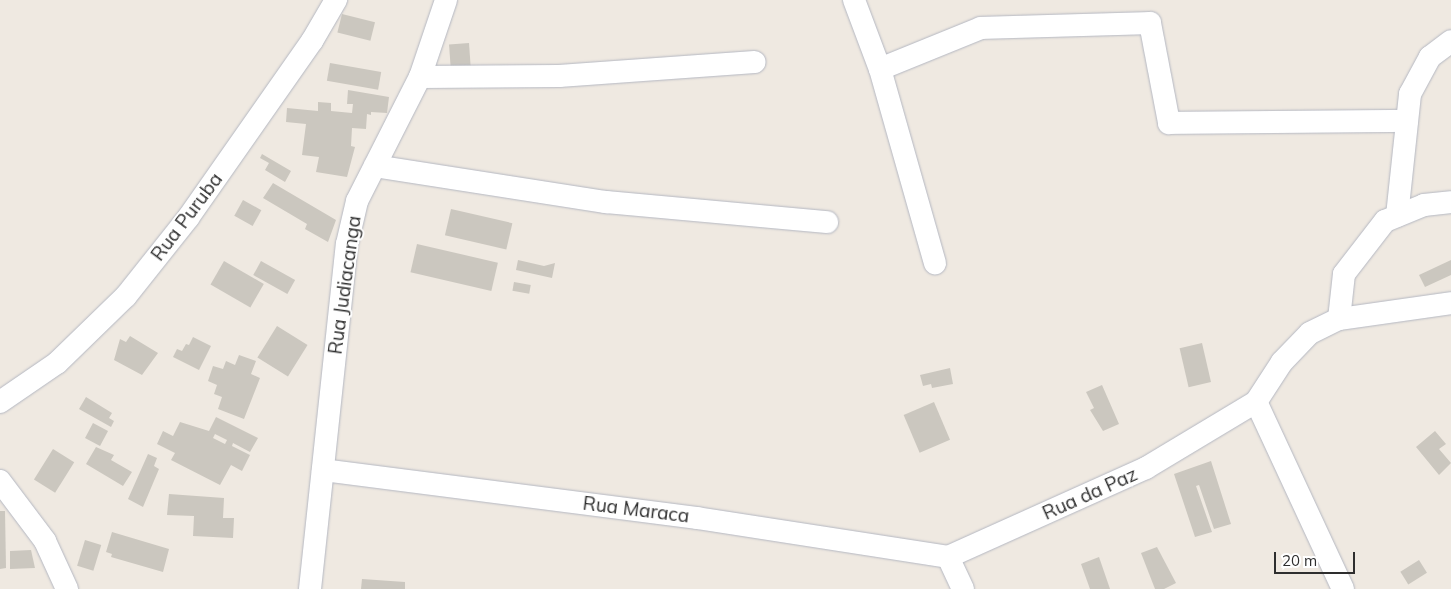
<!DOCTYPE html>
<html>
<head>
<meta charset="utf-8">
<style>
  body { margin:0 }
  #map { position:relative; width:1451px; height:589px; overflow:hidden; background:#efe9e1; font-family:Mulish,sans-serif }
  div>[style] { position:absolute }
  .building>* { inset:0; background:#cbc7bf; transform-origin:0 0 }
  .roads { filter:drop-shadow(0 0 1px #b4b7c1) drop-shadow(0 0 1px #b4b7c1) }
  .minor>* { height:22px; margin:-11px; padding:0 11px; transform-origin:11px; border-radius:11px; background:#fff }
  span { translate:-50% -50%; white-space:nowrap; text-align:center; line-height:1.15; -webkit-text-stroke:4px #fff; paint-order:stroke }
  .street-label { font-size:19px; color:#2e2e2e }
  .scale { position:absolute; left:1274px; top:552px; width:81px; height:22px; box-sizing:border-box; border:2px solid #2e2e2e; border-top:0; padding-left:6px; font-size:15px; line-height:18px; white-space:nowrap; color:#2e2e2e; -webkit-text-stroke:4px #fff; paint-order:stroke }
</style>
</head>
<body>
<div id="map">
  <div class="building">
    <div style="left:342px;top:14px;width:34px;height:19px;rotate:14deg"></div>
    <div style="left:469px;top:43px;width:28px;height:20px;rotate:86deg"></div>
    <div style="left:330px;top:63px;width:52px;height:18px;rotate:10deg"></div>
    <div style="clip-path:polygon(348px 90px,389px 97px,387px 113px,371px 112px,371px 115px,367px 114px,366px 129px,352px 128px,351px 146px,355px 147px,347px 177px,316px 172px,319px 157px,302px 155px,306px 124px,286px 122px,287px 108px,318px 111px,318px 102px,331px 103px,331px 111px,352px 113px,353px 104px,347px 104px)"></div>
    <div style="clip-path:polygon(262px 154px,291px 171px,285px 182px,265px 170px,269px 163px,260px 158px)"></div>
    <div style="clip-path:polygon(273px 183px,336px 220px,328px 242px,305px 229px,307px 224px,263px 198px)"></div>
    <div style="left:243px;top:200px;width:21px;height:18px;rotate:29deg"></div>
    <div style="left:451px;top:209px;width:63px;height:27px;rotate:13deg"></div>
    <div style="left:417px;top:244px;width:83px;height:29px;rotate:13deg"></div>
    <div style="clip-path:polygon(518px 260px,544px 266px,555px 263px,552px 278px,516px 270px)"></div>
    <div style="clip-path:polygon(1451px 260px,1451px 275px,1425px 287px,1419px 275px)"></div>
    <div style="left:224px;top:261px;width:46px;height:27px;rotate:30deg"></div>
    <div style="left:261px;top:261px;width:39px;height:16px;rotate:29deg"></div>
    <div style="left:514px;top:282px;width:17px;height:9px;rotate:10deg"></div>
    <div style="left:277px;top:326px;width:36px;height:37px;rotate:32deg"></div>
    <div style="clip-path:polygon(130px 336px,158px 353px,142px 375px,114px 360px,120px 339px,126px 342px)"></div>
    <div style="clip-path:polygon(193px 337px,211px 346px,199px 370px,173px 357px,177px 349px,182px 351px,186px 344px,189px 345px)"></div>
    <div style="left:1202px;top:343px;width:40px;height:23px;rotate:77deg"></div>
    <div style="clip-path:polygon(239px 355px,256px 361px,251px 374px,260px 378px,244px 419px,218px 409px,222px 397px,214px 394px,217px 385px,208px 381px,213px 366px,223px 369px,226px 361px,235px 365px)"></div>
    <div style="clip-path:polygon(950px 368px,953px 384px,932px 388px,931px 384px,923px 386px,920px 375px)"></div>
    <div style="clip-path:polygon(1102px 385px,1119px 424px,1103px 431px,1090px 410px,1094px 408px,1086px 392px)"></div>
    <div style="clip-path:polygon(86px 397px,112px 413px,109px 418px,114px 421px,111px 427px,79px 409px)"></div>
    <div style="left:934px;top:402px;width:41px;height:33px;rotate:67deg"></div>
    <div style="clip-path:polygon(evenodd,216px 417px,258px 438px,250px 452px,233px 443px,232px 446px,250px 455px,242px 471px,231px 465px,220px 485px,171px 460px,175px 453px,157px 444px,163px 431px,173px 436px,180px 422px,209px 431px,216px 417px,215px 434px,227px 440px,225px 444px,213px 438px,215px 434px)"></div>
    <div style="left:93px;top:423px;width:17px;height:17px;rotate:28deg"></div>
    <div style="clip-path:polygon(1435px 431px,1446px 444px,1439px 449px,1451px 463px,1439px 475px,1416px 447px)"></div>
    <div style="clip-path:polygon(96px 447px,114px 455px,111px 460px,132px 472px,123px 486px,86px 464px)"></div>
    <div style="left:53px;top:449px;width:25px;height:36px;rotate:32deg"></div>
    <div style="clip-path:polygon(148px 454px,157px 458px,154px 466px,159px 469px,143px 507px,128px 499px)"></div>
    <div style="clip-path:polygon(1211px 461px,1231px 524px,1214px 529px,1199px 485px,1196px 486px,1212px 532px,1195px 537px,1174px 474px)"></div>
    <div style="clip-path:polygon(169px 494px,224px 498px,223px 518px,234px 518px,233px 538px,193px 536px,194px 516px,167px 515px)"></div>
    <div style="clip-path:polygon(0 511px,5px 511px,6px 568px,0 569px)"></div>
    <div style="clip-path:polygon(112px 532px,169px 549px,163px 572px,111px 557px,112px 554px,106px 552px)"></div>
    <div style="left:85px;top:540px;width:17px;height:27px;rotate:17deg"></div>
    <div style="clip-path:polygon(1157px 547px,1176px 583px,1164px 589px,1155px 589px,1141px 553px)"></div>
    <div style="clip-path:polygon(31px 550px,35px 568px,10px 569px,10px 551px)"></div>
    <div style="clip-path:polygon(1099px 557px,1110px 589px,1090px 589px,1081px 564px)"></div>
    <div style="left:1419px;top:560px;width:15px;height:22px;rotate:58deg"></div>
    <div style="clip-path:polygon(362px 579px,405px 582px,405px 589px,361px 589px)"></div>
  </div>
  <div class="roads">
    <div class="minor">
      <div style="left:854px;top:0;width:74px;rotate:69.4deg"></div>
      <div style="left:880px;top:69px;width:202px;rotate:74.2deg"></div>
      <div style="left:880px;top:69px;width:109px;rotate:-22.1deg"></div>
      <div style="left:981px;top:28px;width:169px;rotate:-1.7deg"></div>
      <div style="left:1150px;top:23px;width:102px;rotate:79.2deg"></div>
      <div style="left:1169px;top:123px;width:238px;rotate:-0.5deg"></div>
      <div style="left:420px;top:77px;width:139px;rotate:-0.4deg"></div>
      <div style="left:559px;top:76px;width:196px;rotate:-4.1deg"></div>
      <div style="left:375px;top:166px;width:234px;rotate:8.9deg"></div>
      <div style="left:606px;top:202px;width:222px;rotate:5.2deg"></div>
      <div style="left:1397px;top:216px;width:123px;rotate:-83.9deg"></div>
      <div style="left:1410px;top:94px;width:42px;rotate:-61.6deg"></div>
      <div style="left:1430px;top:57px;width:26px;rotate:-37deg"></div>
      <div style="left:1339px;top:319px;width:45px;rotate:-83.7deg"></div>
      <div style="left:1344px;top:274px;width:67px;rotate:-52.3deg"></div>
      <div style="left:1385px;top:221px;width:42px;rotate:-22.3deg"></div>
      <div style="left:1424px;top:205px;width:27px;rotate:-6deg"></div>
      <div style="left:0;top:402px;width:69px;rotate:-34.4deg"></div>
      <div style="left:57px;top:363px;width:96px;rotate:-44.2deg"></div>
      <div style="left:126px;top:296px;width:100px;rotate:-51.5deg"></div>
      <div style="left:188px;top:218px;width:216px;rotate:-55deg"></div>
      <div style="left:312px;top:41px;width:48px;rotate:-59.7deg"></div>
      <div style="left:323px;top:470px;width:377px;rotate:7.3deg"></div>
      <div style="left:697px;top:518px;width:254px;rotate:8.8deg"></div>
      <div style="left:0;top:481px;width:75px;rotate:53.1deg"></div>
      <div style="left:45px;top:541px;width:53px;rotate:65.4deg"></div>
      <div style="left:310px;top:589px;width:347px;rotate:-83.9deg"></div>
      <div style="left:347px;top:244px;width:44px;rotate:-76.9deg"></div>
      <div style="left:357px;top:201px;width:139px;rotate:-63.1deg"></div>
      <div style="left:420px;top:77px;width:81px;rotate:-71.3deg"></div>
      <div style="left:963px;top:589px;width:35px;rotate:-115deg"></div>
      <div style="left:948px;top:557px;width:217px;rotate:-24.2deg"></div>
      <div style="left:1146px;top:468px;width:128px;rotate:-31deg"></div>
      <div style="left:1343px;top:589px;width:206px;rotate:-114.9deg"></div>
      <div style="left:1256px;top:402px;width:48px;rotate:-57deg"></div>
      <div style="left:1282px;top:362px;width:40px;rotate:-46deg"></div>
      <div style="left:1310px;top:333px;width:32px;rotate:-26deg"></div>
      <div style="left:1339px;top:319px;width:113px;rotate:-8.1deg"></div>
    </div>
  </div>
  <div class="street-label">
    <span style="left:187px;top:217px;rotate:-53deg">Rua Puruba</span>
    <span style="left:345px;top:285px;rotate:-82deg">Rua Judiacanga</span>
    <span style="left:1090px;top:494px;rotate:-24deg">Rua da Paz</span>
    <span style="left:636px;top:510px;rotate:7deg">Rua Maraca</span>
  </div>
  <div class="scale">20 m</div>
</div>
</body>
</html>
